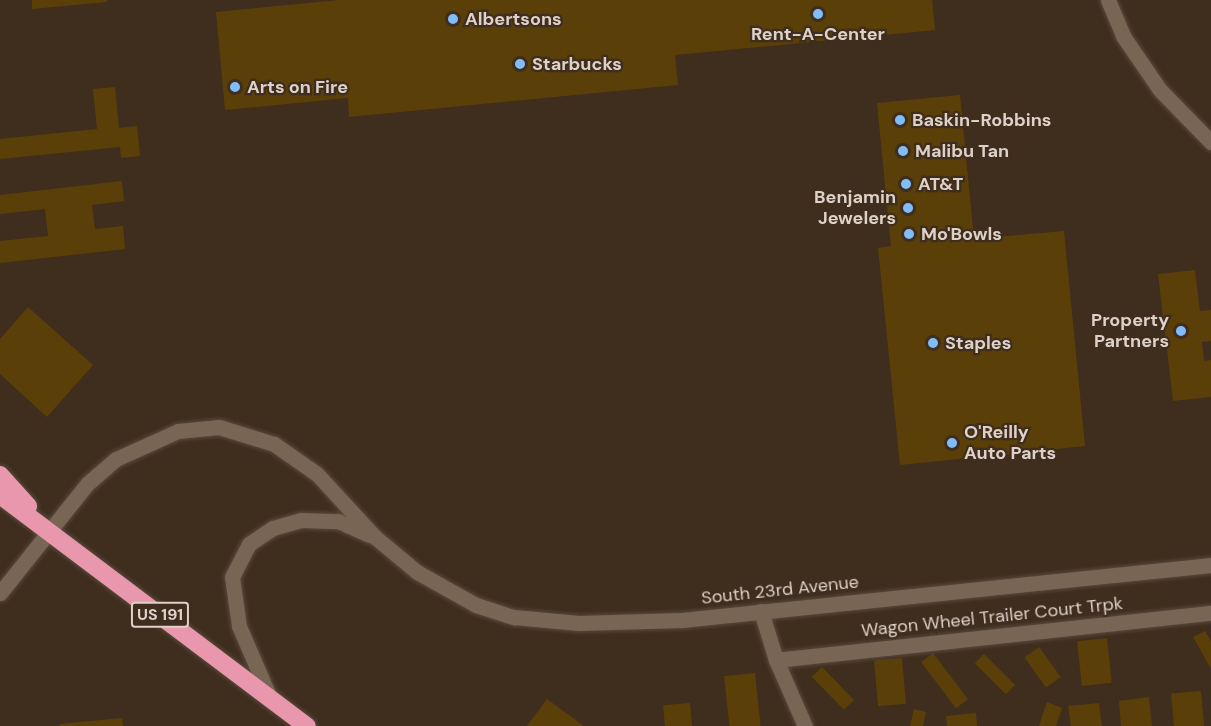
<!DOCTYPE html>
<html>
<head>
<meta charset="utf-8">
<style>
  body { margin:0 }
  #map { position:relative; width:1211px; height:726px; overflow:hidden; background:#3f2d1e; font-family:"DM Sans",sans-serif }
  div>[style] { position:absolute }
  .building>* { inset:0; background:#5a4008; transform-origin:0 0 }
  .roads { filter:drop-shadow(0 0 2px #594a3d) drop-shadow(0 0 2px #594a3d) }
  .minor>* { height:15px; margin:-7.5px; padding:0 7.5px; transform-origin:7.5px; border-radius:7.5px; background:#796554 }
  .highway>* { height:18px; margin:-9px; padding:0 9px; transform-origin:9px; border-radius:9px; background:#e897ad }
  .dots>* { width:16px; height:16px; translate:-50% -50%; box-sizing:border-box; border:3px solid #3f2d1e; border-radius:50% }
  span { translate:-50% -50%; white-space:nowrap; text-align:center; line-height:1.15; -webkit-text-stroke:4.5px #3f2d1e; paint-order:stroke }
  .shield-label span { padding:2px 4px; background:#3f2d1e; border:2px solid; border-radius:4px; -webkit-text-stroke-width:0 }
  .shield-label { font-size:16px; color:#ddd1c8; font-weight:700 }
  .poi-label { font-size:18px; color:#ddd1c8; font-weight:700 }
  .left { translate:0 -50%; text-align:left }
  .right { translate:-100% -50%; text-align:right }
  .street-label { font-size:18px; color:#ddd1c8 }
</style>
</head>
<body>
<div id="map">
  <div class="building">
    <div style="clip-path:polygon(32px 0,107px 0,107px 2px,32px 9px)"></div>
    <div style="clip-path:polygon(339px 0,932px 0,935px 30px,675px 55px,678px 85px,349px 117px,348px 98px,225px 110px,216px 12px)"></div>
    <div style="clip-path:polygon(115px 87px,119px 128px,137px 126px,140px 156px,121px 158px,120px 147px,0 159px,0 139px,97px 129px,93px 89px)"></div>
    <div style="clip-path:polygon(960px 95px,974px 239px,1064px 231px,1085px 446px,900px 465px,878px 248px,891px 246px,877px 103px)"></div>
    <div style="clip-path:polygon(122px 181px,124px 201px,92px 205px,95px 229px,123px 226px,125px 249px,0 263px,0 241px,48px 236px,45px 209px,0 214px,0 195px)"></div>
    <div style="clip-path:polygon(1195px 270px,1200px 311px,1211px 310px,1211px 341px,1202px 342px,1204px 361px,1211px 360px,1211px 397px,1173px 401px,1158px 274px)"></div>
    <div style="clip-path:polygon(28px 307px,93px 365px,47px 417px,0 374px,0 339px)"></div>
    <div style="clip-path:polygon(1205px 631px,1211px 641px,1211px 669px,1193px 637px)"></div>
    <div style="left:1107px;top:638px;width:45px;height:30px;rotate:84deg"></div>
    <div style="left:1039px;top:647px;width:37px;height:18px;rotate:54deg"></div>
    <div style="left:933px;top:653px;width:58px;height:15px;rotate:53deg"></div>
    <div style="left:984px;top:654px;width:44px;height:13px;rotate:45deg"></div>
    <div style="left:902px;top:658px;width:46px;height:28px;rotate:85deg"></div>
    <div style="left:822px;top:667px;width:46px;height:14px;rotate:46deg"></div>
    <div style="left:755px;top:673px;width:53px;height:31px;rotate:84deg"></div>
    <div style="left:1201px;top:691px;width:35px;height:30px;rotate:85deg"></div>
    <div style="clip-path:polygon(1149px 697px,1152px 726px,1121px 726px,1119px 701px)"></div>
    <div style="clip-path:polygon(547px 699px,584px 726px,527px 726px)"></div>
    <div style="clip-path:polygon(1047px 702px,1062px 708px,1056px 726px,1039px 726px)"></div>
    <div style="left:690px;top:703px;width:23px;height:27px;rotate:85deg"></div>
    <div style="clip-path:polygon(1099px 703px,1102px 726px,1071px 726px,1068px 706px)"></div>
    <div style="clip-path:polygon(914px 709px,926px 712px,923px 726px,910px 726px)"></div>
    <div style="clip-path:polygon(976px 713px,977px 726px,947px 726px,946px 716px)"></div>
    <div style="clip-path:polygon(122px 718px,123px 726px,60px 726px,60px 724px)"></div>
  </div>
  <div class="roads">
    <div class="minor">
      <div style="left:1108px;top:0;width:39px;rotate:67deg"></div>
      <div style="left:1123px;top:36px;width:65px;rotate:55.6deg"></div>
      <div style="left:1160px;top:90px;width:73px;rotate:45.6deg"></div>
      <div style="left:0;top:593px;width:139px;rotate:-51.4deg"></div>
      <div style="left:87px;top:484px;width:38px;rotate:-41deg"></div>
      <div style="left:116px;top:459px;width:68px;rotate:-24.3deg"></div>
      <div style="left:178px;top:431px;width:41px;rotate:-5.6deg"></div>
      <div style="left:219px;top:427px;width:58px;rotate:17.2deg"></div>
      <div style="left:274px;top:444px;width:52px;rotate:34.9deg"></div>
      <div style="left:317px;top:474px;width:86px;rotate:47.4deg"></div>
      <div style="left:375px;top:537px;width:55px;rotate:39.8deg"></div>
      <div style="left:417px;top:572px;width:68px;rotate:29.2deg"></div>
      <div style="left:476px;top:605px;width:40px;rotate:18deg"></div>
      <div style="left:514px;top:617px;width:65px;rotate:5.3deg"></div>
      <div style="left:579px;top:623px;width:103px;rotate:-1.7deg"></div>
      <div style="left:682px;top:620px;width:532px;rotate:-5.94deg"></div>
      <div style="left:761px;top:611px;width:51px;rotate:73deg"></div>
      <div style="left:776px;top:660px;width:72px;rotate:66.3deg"></div>
      <div style="left:776px;top:660px;width:438px;rotate:-6.2deg"></div>
      <div style="left:270px;top:698px;width:78px;rotate:-113.3deg"></div>
      <div style="left:239px;top:626px;width:49px;rotate:-98.1deg"></div>
      <div style="left:232px;top:577px;width:37px;rotate:-63deg"></div>
      <div style="left:249px;top:544px;width:29px;rotate:-34deg"></div>
      <div style="left:273px;top:528px;width:29px;rotate:-16deg"></div>
      <div style="left:301px;top:520px;width:37px;rotate:2deg"></div>
      <div style="left:338px;top:521px;width:34px;rotate:24deg"></div>
    </div>
    <div class="highway">
      <div style="left:0;top:475px;width:42px;rotate:47.9deg"></div>
      <div style="left:0;top:495px;width:384px;rotate:37deg"></div>
    </div>
  </div>
  <div class="dots">
    <div style="left:818px;top:14px;background:#81bdfa"></div>
    <div style="left:453px;top:19px;background:#81bdfa"></div>
    <div style="left:520px;top:64px;background:#81bdfa"></div>
    <div style="left:235px;top:87px;background:#81bdfa"></div>
    <div style="left:900px;top:120px;background:#81bdfa"></div>
    <div style="left:903px;top:151px;background:#81bdfa"></div>
    <div style="left:906px;top:184px;background:#81bdfa"></div>
    <div style="left:908px;top:208px;background:#81bdfa"></div>
    <div style="left:909px;top:234px;background:#81bdfa"></div>
    <div style="left:1181px;top:331px;background:#81bdfa"></div>
    <div style="left:933px;top:343px;background:#81bdfa"></div>
    <div style="left:952px;top:443px;background:#81bdfa"></div>
  </div>
  <div class="shield-label">
    <span style="left:160px;top:615px">US 191</span>
  </div>
  <div class="poi-label">
    <span class="left" style="left:465px;top:19px">Albertsons</span>
    <span style="left:818px;top:34px">Rent-A-Center</span>
    <span class="left" style="left:532px;top:64px">Starbucks</span>
    <span class="left" style="left:247px;top:87px">Arts on Fire</span>
    <span class="left" style="left:912px;top:120px">Baskin-Robbins</span>
    <span class="left" style="left:915px;top:151px">Malibu Tan</span>
    <span class="left" style="left:918px;top:184px">AT&amp;T</span>
    <span class="right" style="left:896px;top:208px">Benjamin<br>Jewelers</span>
    <span class="left" style="left:921px;top:234px">Mo'Bowls</span>
    <span class="right" style="left:1169px;top:331px">Property<br>Partners</span>
    <span class="left" style="left:945px;top:343px">Staples</span>
    <span class="left" style="left:964px;top:443px">O'Reilly<br>Auto Parts</span>
  </div>
  <div class="street-label">
    <span style="left:780px;top:590px;rotate:-6deg">South 23rd Avenue</span>
    <span style="left:992px;top:617px;rotate:-6deg">Wagon Wheel Trailer Court Trpk</span>
  </div>
</div>
</body>
</html>
